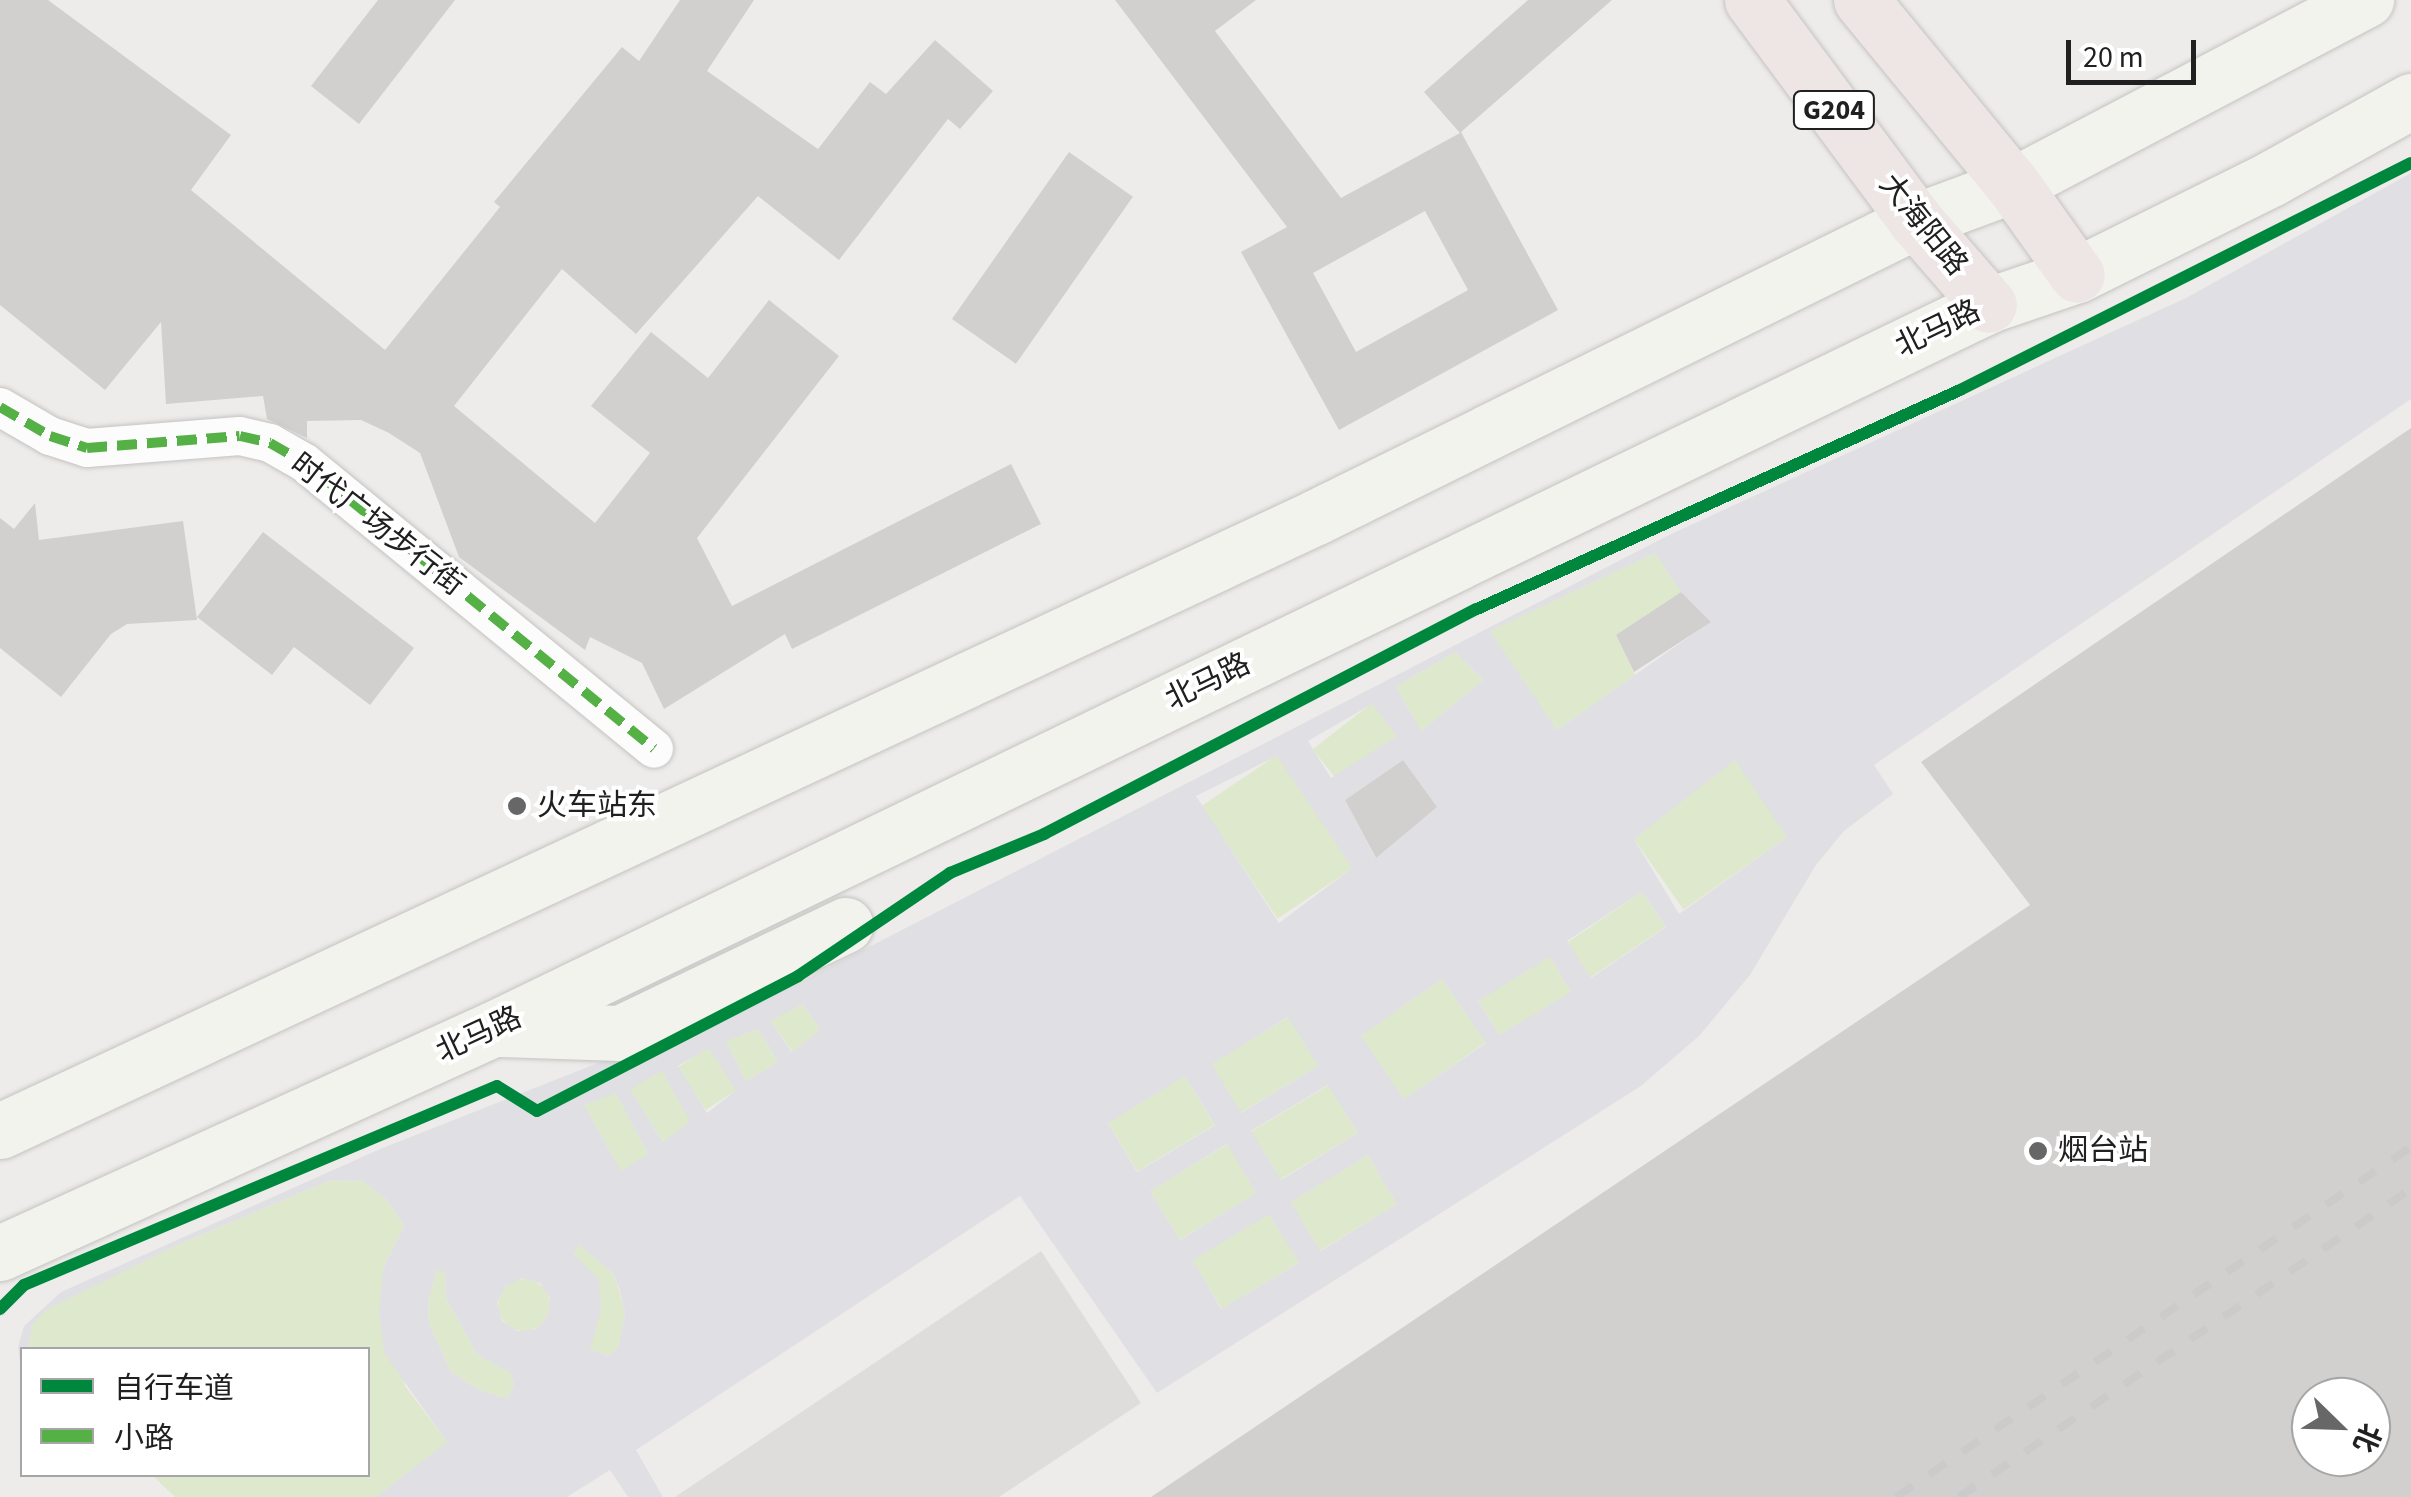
<!DOCTYPE html>
<html>
<head>
<meta charset="utf-8">
<style>
  body { margin:0 }
  #map { position:relative; width:2411px; height:1497px; overflow:hidden; background:#eeecea; font-family:"Source Sans 3","Noto Sans SC",sans-serif }
  div>[style] { position:absolute }
  .grass>* { inset:0; background:#dee8cc; transform-origin:0 0 }
  .round { border-radius:50% }
  .parking>* { inset:0; background:#dedddc }
  .plaza>* { inset:0; background:#e0e0e4 }
  .building>* { inset:0; background:#d2d0cf; transform-origin:0 0 }
  .roads { filter:drop-shadow(0 0 2px #c4c3c2) drop-shadow(0 0 2px #c4c3c2) }
  .pedestrian>* { height:38px; margin:-19px; padding:0 19px; transform-origin:19px; border-radius:19px; background:#fcfcfc }
  .secondary>* { height:55px; margin:-27.5px; padding:0 27.5px; transform-origin:27.5px; border-radius:27.5px; background:#f3f3ed }
  .trunk>* { height:55px; margin:-27.5px; padding:0 27.5px; transform-origin:27.5px; border-radius:27.5px; background:#eee6e5 }
  .rail>* { height:8px; margin-top:-4px; transform-origin:0; background:repeating-linear-gradient(90deg,#cbcbcb 0 20px,transparent 0 40px) }
  .quiet>* { height:10px; margin-top:-5px; transform-origin:0; background:repeating-linear-gradient(90deg,#55b145 0 20px,transparent 0 30px) }
  .cycleway>* { height:12px; margin:-6px; padding:0 6px; transform-origin:6px; border-radius:6px; background:#00873e }
  .dots>* { width:28px; height:28px; translate:-50% -50%; box-sizing:border-box; border:5px solid #fff; border-radius:50% }
  span { translate:-50% -50%; white-space:nowrap; text-align:center; line-height:1.15; -webkit-text-stroke:8px #fff; paint-order:stroke }
  .shield-label span { padding:2px 8px; background:#fff; border:2px solid; border-radius:8px; -webkit-text-stroke-width:0 }
  .shield-label { font-size:28px; color:#202020; font-weight:700 }
  .street-label { font-size:30px; color:#202020 }
  .poi-label { font-size:30px; color:#202020 }
  .left { translate:0 -50%; text-align:left }
  .legend { position:absolute; left:20px; top:1347px; width:350px; height:130px; box-sizing:border-box; background:#fff; border:2px solid #a6a6a6; margin:0; padding:12px 18px; list-style:none; font-size:30px; color:#202020 }
  .legend li { display:flex; align-items:center; gap:20px; height:50px }
  .legend b { width:50px; border:2px solid #a6a6a6 }
  .north { position:absolute; left:2291px; top:1377px; width:100px; height:100px; box-sizing:border-box; background:#fff; border:2px solid #a6a6a6; border-radius:50%; rotate:113deg; font-size:28px; font-weight:700; line-height:40px; text-align:center; color:#202020 }
  .north::after { content:''; display:block; margin:auto; width:35px; height:45px; background:#686767; clip-path:polygon(50% 0,100% 100%,50% 72%,0 100%) }
  .scale { position:absolute; left:2066px; top:40px; width:130px; height:45px; box-sizing:border-box; border:5px solid #202020; border-top:0; padding-left:12px; font-size:30px; line-height:35px; white-space:nowrap; color:#202020; -webkit-text-stroke:8px #fff; paint-order:stroke }
</style>
</head>
<body>
<div id="map">
  <div class="grass">
    <div style="clip-path:polygon(1655px 553px,1681px 592px,1616px 635px,1635px 675px,1557px 730px,1489px 631px)"></div>
    <div style="clip-path:polygon(1455px 652px,1483px 680px,1421px 731px,1396px 687px)"></div>
    <div style="left:1372px;top:703px;width:42px;height:75px;rotate:52deg"></div>
    <div style="left:1277px;top:755px;width:136px;height:91px;rotate:56deg"></div>
    <div style="left:1735px;top:760px;width:93px;height:128px;rotate:55deg"></div>
    <div style="left:1642px;top:892px;width:42px;height:91px;rotate:56deg"></div>
    <div style="left:1550px;top:957px;width:41px;height:84px;rotate:59deg"></div>
    <div style="left:1442px;top:979px;width:77px;height:100px;rotate:55deg"></div>
    <div style="clip-path:polygon(803px 1004px,820px 1030px,793px 1052px,769px 1020px)"></div>
    <div style="left:1289px;top:1017px;width:57px;height:91px;rotate:59deg"></div>
    <div style="clip-path:polygon(758px 1029px,778px 1062px,746px 1081px,725px 1041px)"></div>
    <div style="left:709px;top:1047px;width:51px;height:37px;rotate:57deg"></div>
    <div style="clip-path:polygon(662px 1070px,691px 1121px,664px 1143px,629px 1088px)"></div>
    <div style="left:1185px;top:1076px;width:57px;height:90px;rotate:59deg"></div>
    <div style="left:1329px;top:1085px;width:56px;height:91px;rotate:59deg"></div>
    <div style="clip-path:polygon(616px 1092px,648px 1154px,621px 1172px,584px 1105px)"></div>
    <div style="left:1228px;top:1144px;width:57px;height:91px;rotate:59deg"></div>
    <div style="left:1368px;top:1155px;width:57px;height:91px;rotate:59deg"></div>
    <div style="clip-path:polygon(331px 1180px,363px 1181px,386px 1199px,404px 1226px,383px 1269px,405px 1386px,448px 1443px,376px 1497px,175px 1497px,152px 1475px,368px 1474px,368px 1350px,28px 1350px,32px 1325px,46px 1309px,177px 1245px)"></div>
    <div style="left:1269px;top:1213px;width:58px;height:90px;rotate:59deg"></div>
    <div style="clip-path:polygon(579px 1244px,613px 1273px,618px 1287px,625px 1313px,618px 1348px,609px 1356px,590px 1349px,573px 1254px)"></div>
    <div style="clip-path:polygon(437px 1269px,445px 1271px,446px 1298px,477px 1354px,510px 1373px,514px 1383px,507px 1399px,477px 1389px,451px 1372px,429px 1323px,428px 1303px)"></div>
    <div class="round" style="left:498px;top:1279px;width:52px;height:52px"></div>
  </div>
  <div class="parking">
    <div style="clip-path:polygon(1041px 1251px,1141px 1403px,999px 1497px,675px 1497px)"></div>
  </div>
  <div class="plaza">
    <div style="clip-path:polygon(evenodd,2411px 173px,2411px 399px,1874px 765px,1893px 794px,1844px 831px,1816px 865px,1750px 975px,1699px 1036px,1641px 1086px,1157px 1393px,1020px 1196px,636px 1450px,663px 1497px,628px 1497px,610px 1470px,567px 1497px,376px 1497px,447px 1442px,384px 1353px,379px 1311px,383px 1269px,404px 1226px,386px 1199px,363px 1181px,331px 1180px,177px 1245px,46px 1310px,32px 1325px,28px 1349px,22px 1350px,22px 1368px,20px 1364px,18px 1347px,24px 1326px,61px 1292px,380px 1149px,793px 986px,1669px 535px,2186px 298px,2411px 173px,1655px 553px,1681px 592px,1710px 622px,1557px 730px,1490px 631px,1655px 553px,2411px 173px,1455px 652px,1483px 680px,1421px 731px,1396px 687px,1455px 652px,2411px 173px,1372px 704px,1397px 736px,1331px 778px,1308px 741px,1372px 704px,2411px 173px,1277px 756px,1352px 868px,1279px 923px,1196px 796px,1277px 756px,2411px 173px,1403px 760px,1376px 858px,1375px 857px,1345px 800px,1403px 760px,2411px 173px,1735px 760px,1787px 837px,1679px 914px,1634px 839px,1735px 760px,2411px 173px,1642px 892px,1666px 927px,1591px 978px,1567px 941px,1642px 892px,2411px 173px,1550px 957px,1571px 992px,1499px 1035px,1478px 1001px,1550px 957px,2411px 173px,1442px 979px,1486px 1043px,1404px 1099px,1361px 1036px,1442px 979px,2411px 173px,803px 1004px,820px 1030px,792px 1052px,770px 1021px,803px 1004px,2411px 173px,1288px 1017px,1318px 1066px,1241px 1113px,1212px 1064px,1288px 1017px,2411px 173px,758px 1029px,778px 1062px,746px 1081px,726px 1041px,758px 1029px,2411px 173px,709px 1048px,736px 1090px,707px 1113px,678px 1066px,709px 1048px,2411px 173px,662px 1071px,690px 1121px,663px 1142px,630px 1089px,662px 1071px,2411px 173px,1185px 1076px,1215px 1125px,1137px 1172px,1108px 1123px,1185px 1076px,2411px 173px,1328px 1085px,1358px 1133px,1281px 1180px,1251px 1131px,1328px 1085px,2411px 173px,616px 1093px,648px 1154px,621px 1171px,584px 1105px,616px 1093px,2411px 173px,1227px 1144px,1256px 1193px,1180px 1240px,1150px 1191px,1227px 1144px,2411px 173px,1368px 1155px,1397px 1204px,1320px 1251px,1291px 1202px,1368px 1155px,2411px 173px,1269px 1214px,1299px 1263px,1221px 1309px,1193px 1260px,1269px 1214px,2411px 173px,579px 1245px,613px 1273px,619px 1288px,625px 1313px,618px 1348px,609px 1356px,590px 1349px,601px 1311px,599px 1279px,573px 1254px,579px 1245px,2411px 173px,437px 1270px,445px 1272px,446px 1298px,477px 1354px,510px 1373px,514px 1383px,507px 1399px,477px 1389px,451px 1372px,429px 1323px,428px 1303px,437px 1270px,2411px 173px,522px 1278px,540px 1283px,550px 1298px,548px 1316px,536px 1329px,518px 1331px,502px 1321px,497px 1303px,505px 1287px,522px 1278px)"></div>
  </div>
  <div class="building">
    <div style="clip-path:polygon(0 0,48px 0,231px 135px,191px 190px,385px 350px,500px 207px,494px 202px,622px 47px,639px 61px,680px 0,754px 0,707px 71px,818px 149px,870px 82px,886px 94px,935px 40px,993px 91px,960px 129px,948px 119px,839px 260px,758px 196px,636px 334px,562px 269px,454px 406px,595px 523px,650px 453px,591px 406px,651px 332px,708px 378px,769px 300px,839px 356px,697px 538px,732px 606px,1011px 464px,1041px 524px,792px 649px,785px 634px,664px 709px,642px 663px,590px 637px,585px 650px,459px 557px,420px 453px,389px 433px,361px 420px,307px 421px,307px 438px,267px 419px,263px 396px,166px 404px,161px 322px,105px 390px,0 305px)"></div>
    <div style="clip-path:polygon(378px 0,455px 0,359px 124px,311px 86px)"></div>
    <div style="clip-path:polygon(evenodd,1115px 0,1256px 0,1215px 31px,1341px 198px,1460px 133px,1424px 92px,1528px 0,1612px 0,1461px 132px,1558px 310px,1339px 430px,1241px 252px,1287px 227px,1115px 0,1425px 211px,1468px 290px,1356px 352px,1313px 273px,1425px 211px)"></div>
    <div style="left:1069px;top:152px;width:78px;height:204px;rotate:35deg"></div>
    <div style="clip-path:polygon(evenodd,2411px 428px,2411px 1497px,1151px 1497px,2030px 905px,1921px 762px,2411px 428px,2311px 1397px,2371px 1397px,2371px 1457px,2311px 1457px,2311px 1397px)"></div>
    <div style="clip-path:polygon(35px 503px,39px 540px,183px 521px,197px 620px,127px 624px,111px 634px,61px 697px,0 648px,0 518px,14px 529px)"></div>
    <div style="clip-path:polygon(263px 532px,414px 648px,370px 705px,294px 647px,272px 675px,197px 617px)"></div>
    <div style="clip-path:polygon(1681px 592px,1711px 622px,1634px 672px,1616px 635px)"></div>
    <div style="clip-path:polygon(1403px 760px,1437px 807px,1376px 858px,1345px 800px)"></div>
  </div>
  <div class="roads">
    <div class="pedestrian">
      <div style="left:0;top:407px;width:58px;rotate:30.1deg"></div>
      <div style="left:50px;top:436px;width:39px;rotate:18deg"></div>
      <div style="left:87px;top:448px;width:153px;rotate:-4.5deg"></div>
      <div style="left:240px;top:436px;width:31px;rotate:13deg"></div>
      <div style="left:270px;top:443px;width:40px;rotate:29.7deg"></div>
      <div style="left:305px;top:463px;width:451px;rotate:39.3deg"></div>
    </div>
    <div class="secondary">
      <div style="left:501px;top:1029px;width:119px;rotate:1.9deg"></div>
      <div style="left:620px;top:1033px;width:250px;rotate:-25.6deg"></div>
      <div style="left:0;top:1131px;width:1452px;rotate:-25.01deg"></div>
      <div style="left:1316px;top:517px;width:669px;rotate:-26.26deg"></div>
      <div style="left:1916px;top:221px;width:103px;rotate:-20.4deg"></div>
      <div style="left:2013px;top:185px;width:399px;rotate:-27.7deg"></div>
      <div style="left:0;top:1253px;width:542px;rotate:-24.44deg"></div>
      <div style="left:493px;top:1029px;width:1662px;rotate:-25.82deg"></div>
      <div style="left:1989px;top:305px;width:93px;rotate:-18.8deg"></div>
      <div style="left:2077px;top:275px;width:218px;rotate:-26.4deg"></div>
      <div style="left:2272px;top:178px;width:159px;rotate:-29deg"></div>
    </div>
    <div class="trunk">
      <div style="left:1752px;top:0;width:275px;rotate:53.4deg"></div>
      <div style="left:1916px;top:221px;width:111px;rotate:49deg"></div>
      <div style="left:1861px;top:0;width:239px;rotate:50.6deg"></div>
      <div style="left:2013px;top:185px;width:110px;rotate:54.6deg"></div>
    </div>
  </div>
  <div class="rail">
    <div style="left:1896px;top:1497px;width:623px;rotate:-34.2deg"></div>
    <div style="left:1959px;top:1497px;width:547px;rotate:-34.27deg"></div>
  </div>
  <div class="quiet">
    <div style="left:0;top:407px;width:58px;rotate:30.1deg"></div>
    <div style="left:50px;top:436px;width:39px;rotate:18deg"></div>
    <div style="left:87px;top:448px;width:153px;rotate:-4.5deg"></div>
    <div style="left:240px;top:436px;width:31px;rotate:13deg"></div>
    <div style="left:270px;top:443px;width:40px;rotate:29.7deg"></div>
    <div style="left:305px;top:463px;width:451px;rotate:39.3deg"></div>
  </div>
  <div class="cycleway">
    <div style="left:0;top:1309px;width:34px;rotate:-45deg"></div>
    <div style="left:24px;top:1285px;width:513px;rotate:-22.82deg"></div>
    <div style="left:497px;top:1086px;width:47px;rotate:32deg"></div>
    <div style="left:537px;top:1111px;width:294px;rotate:-27.3deg"></div>
    <div style="left:798px;top:976px;width:184px;rotate:-34.1deg"></div>
    <div style="left:950px;top:873px;width:102px;rotate:-22.5deg"></div>
    <div style="left:1044px;top:834px;width:488px;rotate:-27.5deg"></div>
    <div style="left:1477px;top:609px;width:530px;rotate:-24.39deg"></div>
    <div style="left:1960px;top:390px;width:505px;rotate:-26.72deg"></div>
  </div>
  <div class="dots">
    <div style="left:517px;top:806px;background:#686767"></div>
    <div style="left:2038px;top:1151px;background:#686767"></div>
  </div>
  <div class="shield-label">
    <span style="left:1834px;top:110px">G204</span>
  </div>
  <div class="street-label">
    <span style="left:1923px;top:225px;rotate:51deg">大海阳路</span>
    <span style="left:1938px;top:329px;rotate:-26deg">北马路</span>
    <span style="left:377px;top:525px;rotate:38deg">时代广场步行街</span>
    <span style="left:1208px;top:682px;rotate:-26deg">北马路</span>
    <span style="left:479px;top:1035px;rotate:-25deg">北马路</span>
  </div>
  <div class="poi-label">
    <span class="left" style="left:537px;top:806px">火车站东</span>
    <span class="left" style="left:2058px;top:1151px">烟台站</span>
  </div>
  <ul class="legend">
  <li><b style="height:12px;background:#00873e"></b>自行车道</li>
  <li><b style="height:12px;background:#55b145"></b>小路</li>
  </ul>
  <div class="north">北</div>
  <div class="scale">20 m</div>
</div>
</body>
</html>
